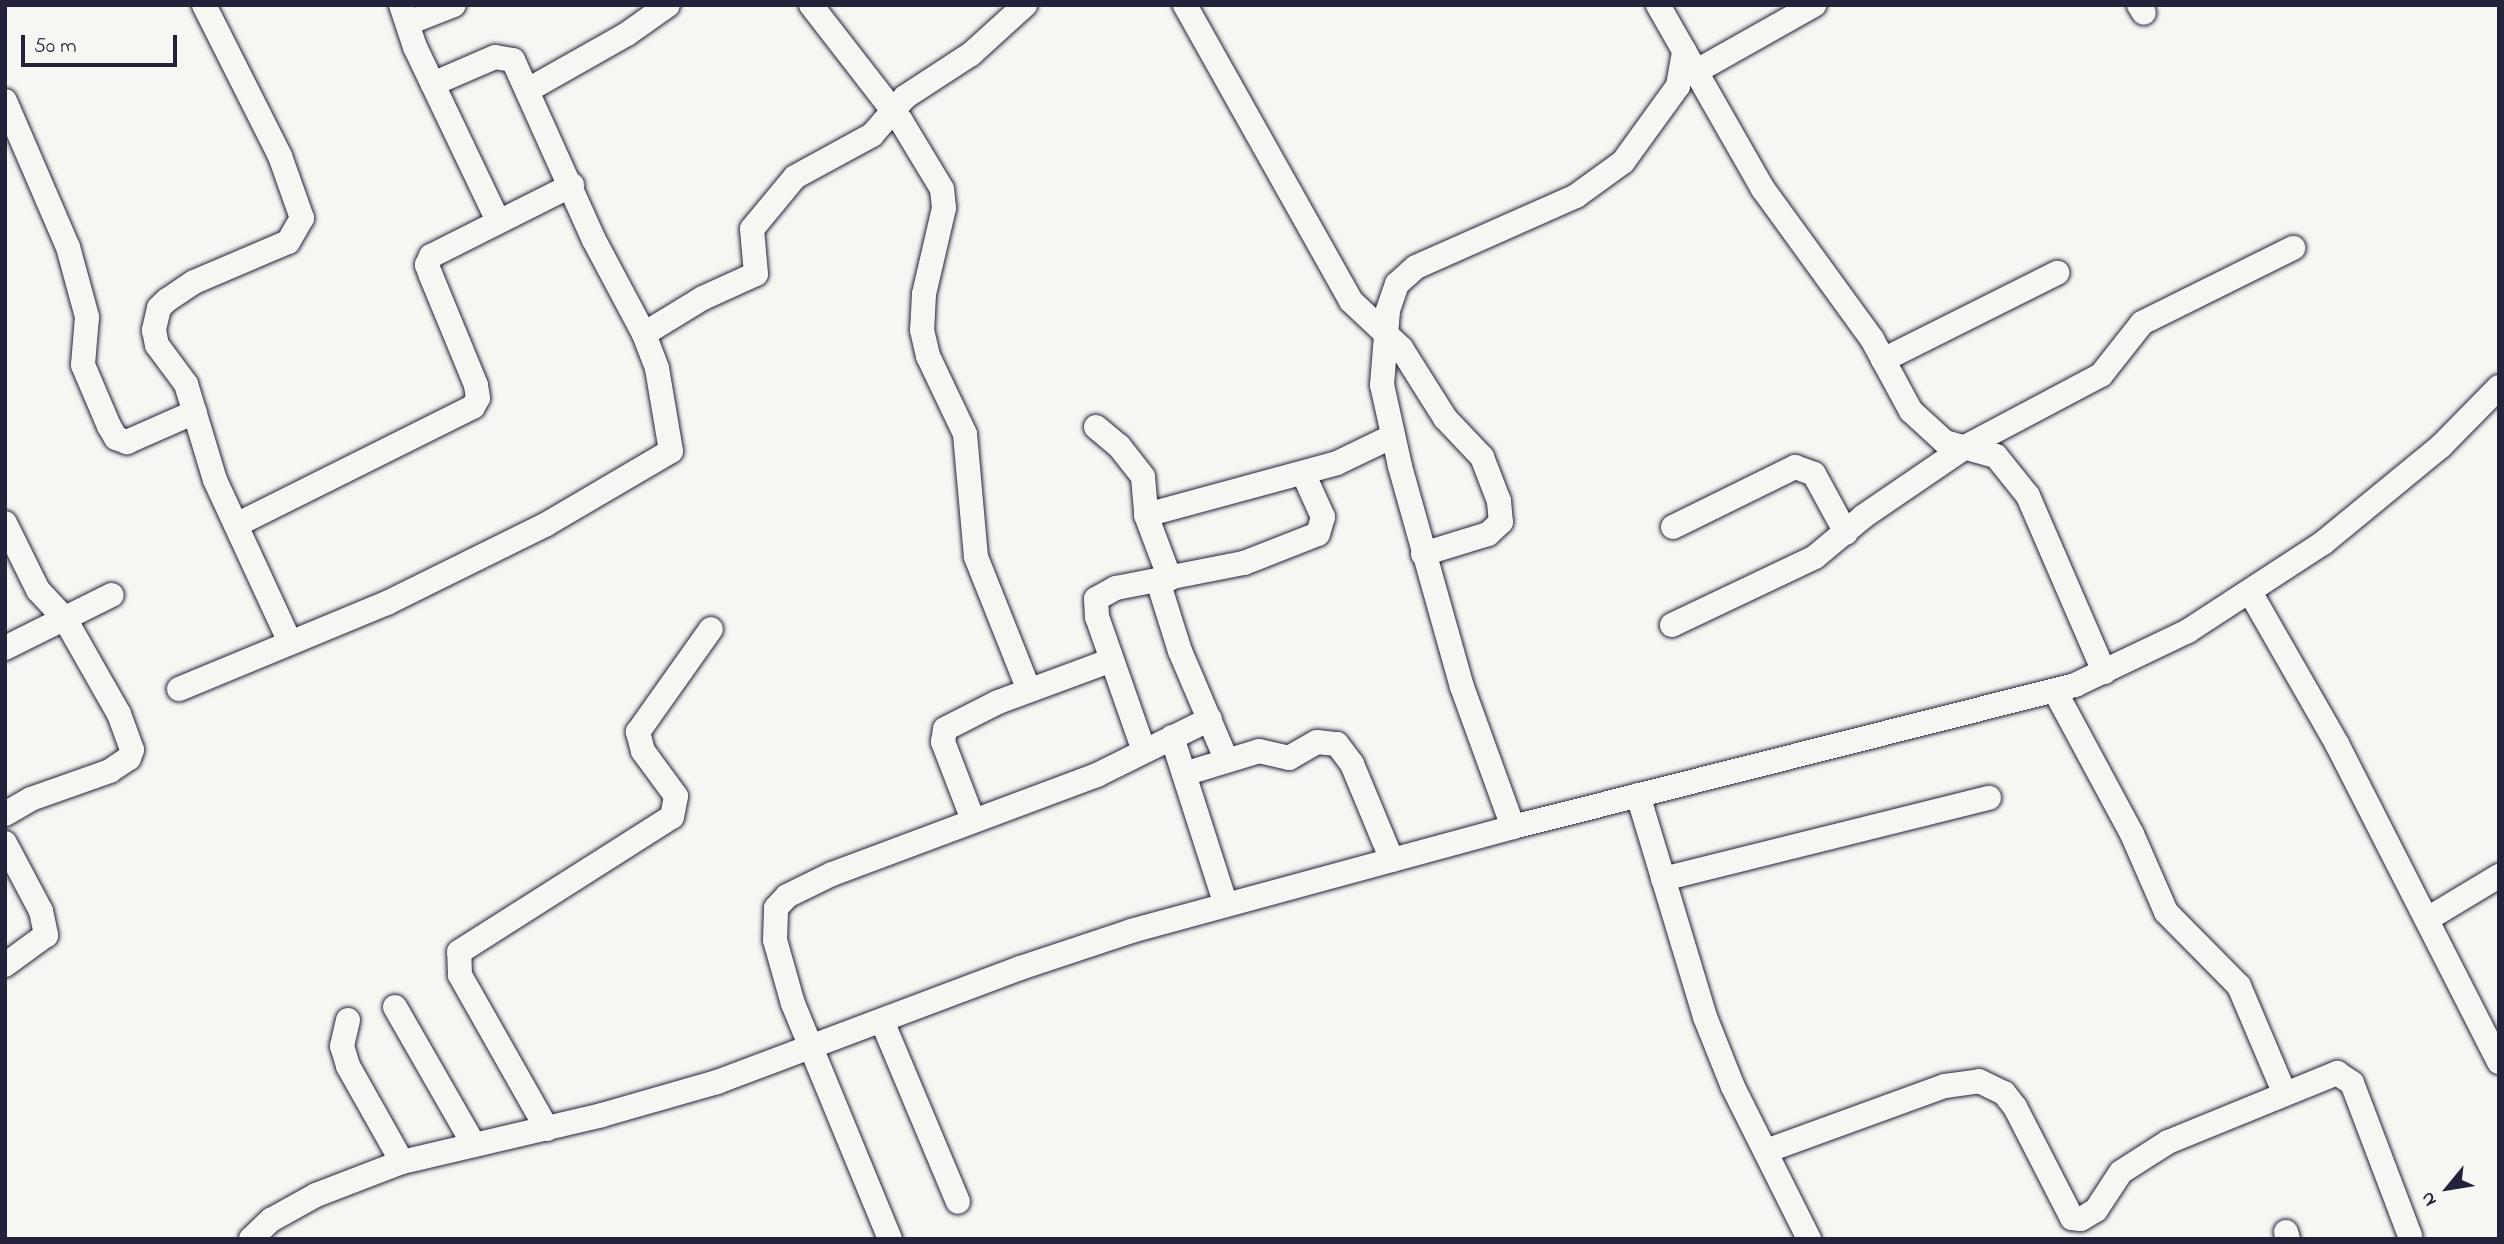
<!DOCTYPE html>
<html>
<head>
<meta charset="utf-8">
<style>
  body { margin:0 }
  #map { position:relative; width:2504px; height:1244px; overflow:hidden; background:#f6f6f2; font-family:"Indie Flower",sans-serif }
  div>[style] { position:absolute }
  .roads { filter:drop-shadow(0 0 2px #22223b) drop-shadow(0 0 2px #22223b) }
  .minor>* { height:24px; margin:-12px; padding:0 12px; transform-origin:12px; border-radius:12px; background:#f6f6f2 }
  span { translate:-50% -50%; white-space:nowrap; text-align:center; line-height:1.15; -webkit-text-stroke:5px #f6f6f2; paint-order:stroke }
  .frame { position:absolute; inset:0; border:7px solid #22223b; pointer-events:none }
  .north { position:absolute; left:2413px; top:1153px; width:70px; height:70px; -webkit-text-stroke:5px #f6f6f2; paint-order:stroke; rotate:240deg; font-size:19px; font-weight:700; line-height:28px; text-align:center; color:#22223b }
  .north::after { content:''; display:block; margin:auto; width:24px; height:32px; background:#22223b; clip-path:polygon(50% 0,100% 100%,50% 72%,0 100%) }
  .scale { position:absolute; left:21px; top:35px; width:156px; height:32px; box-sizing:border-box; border:4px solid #22223b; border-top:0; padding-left:9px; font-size:21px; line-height:24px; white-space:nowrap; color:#22223b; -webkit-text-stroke:5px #f6f6f2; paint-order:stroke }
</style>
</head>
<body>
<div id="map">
  <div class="roads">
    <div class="minor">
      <div style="left:204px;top:5px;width:169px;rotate:63.3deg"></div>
      <div style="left:280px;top:156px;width:66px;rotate:70.5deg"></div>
      <div style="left:302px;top:218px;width:28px;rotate:120deg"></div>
      <div style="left:288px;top:242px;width:102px;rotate:156.9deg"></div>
      <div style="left:194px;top:282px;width:32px;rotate:146deg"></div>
      <div style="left:167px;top:300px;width:11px;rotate:135deg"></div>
      <div style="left:159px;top:308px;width:23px;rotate:103deg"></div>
      <div style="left:154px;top:330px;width:15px;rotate:79deg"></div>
      <div style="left:157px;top:345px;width:49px;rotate:53.4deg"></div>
      <div style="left:186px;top:384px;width:100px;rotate:73.2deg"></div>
      <div style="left:215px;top:480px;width:179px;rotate:65.2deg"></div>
      <div style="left:401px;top:5px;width:44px;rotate:71.6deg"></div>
      <div style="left:415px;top:47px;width:193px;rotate:64.5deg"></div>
      <div style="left:811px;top:5px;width:147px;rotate:52.2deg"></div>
      <div style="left:901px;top:121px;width:79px;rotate:58.9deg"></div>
      <div style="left:942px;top:189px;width:19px;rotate:84deg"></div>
      <div style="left:944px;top:208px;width:88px;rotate:103.1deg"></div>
      <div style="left:924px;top:294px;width:36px;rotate:93deg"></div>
      <div style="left:922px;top:330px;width:27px;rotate:77deg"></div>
      <div style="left:928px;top:356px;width:86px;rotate:64.6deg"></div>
      <div style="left:965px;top:434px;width:123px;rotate:84.9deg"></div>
      <div style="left:976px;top:557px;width:143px;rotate:68.3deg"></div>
      <div style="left:1185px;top:5px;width:339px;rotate:60.7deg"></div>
      <div style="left:1351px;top:301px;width:69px;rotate:43.2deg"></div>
      <div style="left:1401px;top:348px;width:83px;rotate:57.8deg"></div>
      <div style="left:1445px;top:418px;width:54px;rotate:46.5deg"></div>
      <div style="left:1482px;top:457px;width:47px;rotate:68.9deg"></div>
      <div style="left:1499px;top:501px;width:21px;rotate:85deg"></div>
      <div style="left:1501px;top:522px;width:18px;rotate:137deg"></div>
      <div style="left:1488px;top:534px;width:68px;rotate:162.9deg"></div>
      <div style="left:1658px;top:5px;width:212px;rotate:60.3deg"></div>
      <div style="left:1763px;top:189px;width:185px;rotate:54deg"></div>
      <div style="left:1872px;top:339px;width:82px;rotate:61.6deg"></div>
      <div style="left:1911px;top:411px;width:46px;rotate:42.4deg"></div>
      <div style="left:1945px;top:442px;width:53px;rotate:15.4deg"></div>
      <div style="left:1996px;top:456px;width:51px;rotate:51.3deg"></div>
      <div style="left:2028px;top:496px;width:192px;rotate:66.6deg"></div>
      <div style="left:2139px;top:5px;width:9px;rotate:58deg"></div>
      <div style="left:408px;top:23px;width:49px;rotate:-21.4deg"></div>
      <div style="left:1695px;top:72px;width:137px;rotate:-29.4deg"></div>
      <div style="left:528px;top:90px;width:114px;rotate:-29.5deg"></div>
      <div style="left:627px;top:34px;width:50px;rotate:-35.3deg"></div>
      <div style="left:5px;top:101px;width:159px;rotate:66.7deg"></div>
      <div style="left:68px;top:247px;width:73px;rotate:74.8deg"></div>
      <div style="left:87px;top:317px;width:48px;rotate:94.8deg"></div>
      <div style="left:83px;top:365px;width:66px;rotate:66.9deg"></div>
      <div style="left:109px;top:426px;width:14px;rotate:60deg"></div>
      <div style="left:116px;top:438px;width:12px;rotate:20deg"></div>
      <div style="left:127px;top:442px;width:74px;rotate:-23.8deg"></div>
      <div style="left:644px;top:334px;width:69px;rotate:-31.4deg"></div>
      <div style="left:703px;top:298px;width:58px;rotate:-24.4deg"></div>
      <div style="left:756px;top:274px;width:45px;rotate:-95.1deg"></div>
      <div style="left:752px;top:229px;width:67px;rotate:-50.4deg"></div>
      <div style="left:795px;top:177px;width:88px;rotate:-28.6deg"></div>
      <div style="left:872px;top:135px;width:50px;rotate:-49deg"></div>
      <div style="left:905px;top:97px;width:79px;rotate:-33.1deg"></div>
      <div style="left:971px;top:54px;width:73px;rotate:-42.2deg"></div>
      <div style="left:1883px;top:360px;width:195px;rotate:-26.6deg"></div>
      <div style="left:1096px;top:427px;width:30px;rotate:40deg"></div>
      <div style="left:1119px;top:446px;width:39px;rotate:52deg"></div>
      <div style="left:1143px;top:477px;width:38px;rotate:85deg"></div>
      <div style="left:1146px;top:515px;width:68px;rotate:69.4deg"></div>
      <div style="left:1146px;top:515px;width:198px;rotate:-15.2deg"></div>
      <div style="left:1337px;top:463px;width:62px;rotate:-25.7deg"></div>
      <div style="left:5px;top:523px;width:75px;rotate:63.8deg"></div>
      <div style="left:38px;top:590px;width:40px;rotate:47deg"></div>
      <div style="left:65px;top:619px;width:109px;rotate:60.4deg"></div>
      <div style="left:119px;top:714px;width:38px;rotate:70deg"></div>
      <div style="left:132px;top:750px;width:9px;rotate:111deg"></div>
      <div style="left:129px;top:758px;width:23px;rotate:146deg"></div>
      <div style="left:110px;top:771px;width:84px;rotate:160.5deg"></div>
      <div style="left:31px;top:799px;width:30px;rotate:150deg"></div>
      <div style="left:236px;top:525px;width:265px;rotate:-26.5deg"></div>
      <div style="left:473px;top:407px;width:10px;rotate:-61deg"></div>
      <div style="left:478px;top:398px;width:13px;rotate:-99deg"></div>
      <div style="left:476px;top:385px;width:118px;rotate:-112.4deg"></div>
      <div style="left:431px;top:276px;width:12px;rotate:-110deg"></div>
      <div style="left:427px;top:265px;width:10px;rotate:-66deg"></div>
      <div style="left:431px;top:256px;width:158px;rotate:-26.7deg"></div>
      <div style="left:1673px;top:527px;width:136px;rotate:-26.2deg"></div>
      <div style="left:1795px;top:467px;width:20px;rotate:20deg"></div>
      <div style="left:1814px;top:474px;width:67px;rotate:61.5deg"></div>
      <div style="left:1158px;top:581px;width:73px;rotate:72.6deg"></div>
      <div style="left:1180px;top:651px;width:117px;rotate:66.9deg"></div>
      <div style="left:2250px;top:592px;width:175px;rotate:60.2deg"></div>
      <div style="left:2337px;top:744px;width:357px;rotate:63deg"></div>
      <div style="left:1672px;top:625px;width:158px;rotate:-25.4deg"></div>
      <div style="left:1815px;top:557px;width:64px;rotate:-39.9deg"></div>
      <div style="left:1864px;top:516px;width:122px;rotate:-34.3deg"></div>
      <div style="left:1965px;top:447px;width:154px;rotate:-27.9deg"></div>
      <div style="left:2101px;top:375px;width:66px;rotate:-51.7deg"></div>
      <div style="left:2142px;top:323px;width:169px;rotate:-26.4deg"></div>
      <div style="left:5px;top:648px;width:119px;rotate:-26.4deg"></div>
      <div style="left:179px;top:689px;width:225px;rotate:-22.5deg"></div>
      <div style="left:387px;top:603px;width:176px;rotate:-26.3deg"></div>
      <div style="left:545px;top:525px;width:146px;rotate:-30.4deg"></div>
      <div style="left:671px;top:451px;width:84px;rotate:-99.6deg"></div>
      <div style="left:657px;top:368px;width:36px;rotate:-111deg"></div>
      <div style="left:644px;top:334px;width:106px;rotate:-118deg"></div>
      <div style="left:594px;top:240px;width:197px;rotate:-114.2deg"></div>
      <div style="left:513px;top:60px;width:18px;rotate:-171deg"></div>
      <div style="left:495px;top:57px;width:68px;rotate:156.5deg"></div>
      <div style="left:2055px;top:691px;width:162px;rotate:61.7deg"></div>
      <div style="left:2132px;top:834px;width:85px;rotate:66.4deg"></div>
      <div style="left:2166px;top:912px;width:104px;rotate:45.4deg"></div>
      <div style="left:2239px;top:986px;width:115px;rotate:67deg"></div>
      <div style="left:1172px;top:737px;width:176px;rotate:72.2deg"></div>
      <div style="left:1144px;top:751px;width:142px;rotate:-109.3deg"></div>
      <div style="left:1097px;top:617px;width:18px;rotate:-93deg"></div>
      <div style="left:1096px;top:599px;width:23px;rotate:-29deg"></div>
      <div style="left:1116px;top:588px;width:130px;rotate:-11.1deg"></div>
      <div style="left:1244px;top:563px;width:79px;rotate:-21.4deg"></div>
      <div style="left:1318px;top:534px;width:18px;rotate:-74deg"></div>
      <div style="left:1323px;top:517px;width:48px;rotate:-114.4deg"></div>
      <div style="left:1184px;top:774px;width:78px;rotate:-17deg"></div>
      <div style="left:1259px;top:751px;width:31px;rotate:13deg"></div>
      <div style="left:1289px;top:758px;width:32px;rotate:-30deg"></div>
      <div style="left:1317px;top:742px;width:20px;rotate:6deg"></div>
      <div style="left:1337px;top:744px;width:25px;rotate:53deg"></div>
      <div style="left:1352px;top:764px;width:104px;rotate:67.4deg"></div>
      <div style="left:1638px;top:795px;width:232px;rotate:73.2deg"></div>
      <div style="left:1705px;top:1017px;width:75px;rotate:68.2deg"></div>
      <div style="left:1733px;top:1087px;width:170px;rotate:63.4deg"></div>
      <div style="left:973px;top:820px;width:84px;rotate:-111deg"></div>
      <div style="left:943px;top:742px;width:13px;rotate:-81deg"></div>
      <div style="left:945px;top:729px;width:59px;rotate:-27deg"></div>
      <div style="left:998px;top:702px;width:121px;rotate:-20.2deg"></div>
      <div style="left:1513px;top:827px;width:149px;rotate:-110deg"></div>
      <div style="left:1462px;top:687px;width:230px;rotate:-105.7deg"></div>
      <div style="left:1400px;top:466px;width:83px;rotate:-102.5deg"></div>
      <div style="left:1382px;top:385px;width:75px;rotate:-85.4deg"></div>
      <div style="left:1388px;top:310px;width:28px;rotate:-71deg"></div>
      <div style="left:1397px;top:284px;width:25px;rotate:-42deg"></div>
      <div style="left:1416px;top:267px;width:175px;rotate:-23.9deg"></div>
      <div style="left:1576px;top:196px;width:58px;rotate:-35.9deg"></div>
      <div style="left:1623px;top:162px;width:94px;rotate:-54.1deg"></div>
      <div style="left:1678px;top:86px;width:36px;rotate:-80deg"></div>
      <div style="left:5px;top:843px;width:77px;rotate:62.1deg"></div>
      <div style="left:41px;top:911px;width:25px;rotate:78deg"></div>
      <div style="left:46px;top:935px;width:51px;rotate:143.8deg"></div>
      <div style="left:1663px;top:879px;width:336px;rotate:-14deg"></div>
      <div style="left:2429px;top:918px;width:82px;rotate:-31deg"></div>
      <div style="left:395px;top:1007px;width:159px;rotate:60.2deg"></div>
      <div style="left:348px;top:1020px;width:27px;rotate:103deg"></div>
      <div style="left:342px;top:1046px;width:21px;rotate:73deg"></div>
      <div style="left:348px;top:1066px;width:110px;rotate:60.6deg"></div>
      <div style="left:882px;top:1021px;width:196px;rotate:67.2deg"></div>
      <div style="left:547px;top:1129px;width:177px;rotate:-119.5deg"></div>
      <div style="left:460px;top:975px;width:23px;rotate:-92deg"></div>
      <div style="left:459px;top:952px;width:252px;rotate:-32.4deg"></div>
      <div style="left:672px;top:817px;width:21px;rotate:-79deg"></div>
      <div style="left:676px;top:796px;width:56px;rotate:-126.3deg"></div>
      <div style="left:643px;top:751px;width:20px;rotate:-105deg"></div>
      <div style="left:638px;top:732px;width:126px;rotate:-54.7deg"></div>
      <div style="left:1766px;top:1151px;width:190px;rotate:-20deg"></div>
      <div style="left:1945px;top:1086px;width:34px;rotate:-8deg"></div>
      <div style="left:1979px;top:1081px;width:28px;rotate:26deg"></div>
      <div style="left:2004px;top:1093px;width:18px;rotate:52deg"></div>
      <div style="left:2015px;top:1107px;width:125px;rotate:62.8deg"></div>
      <div style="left:2072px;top:1218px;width:9px;rotate:6deg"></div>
      <div style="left:2081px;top:1219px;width:17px;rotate:-31deg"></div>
      <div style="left:2096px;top:1210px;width:45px;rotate:-56.7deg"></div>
      <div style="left:2121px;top:1172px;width:56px;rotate:-32.6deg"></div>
      <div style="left:2168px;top:1142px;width:183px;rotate:-22.2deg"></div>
      <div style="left:2337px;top:1073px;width:18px;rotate:34deg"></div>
      <div style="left:2352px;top:1083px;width:164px;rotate:69.2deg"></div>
      <div style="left:2286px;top:1232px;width:7px;rotate:74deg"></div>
      <div style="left:251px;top:1239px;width:28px;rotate:-44deg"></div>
      <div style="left:271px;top:1220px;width:51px;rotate:-29.1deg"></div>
      <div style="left:316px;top:1195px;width:92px;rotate:-21deg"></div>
      <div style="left:402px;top:1162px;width:205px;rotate:-13.2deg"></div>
      <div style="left:602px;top:1115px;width:120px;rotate:-16deg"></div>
      <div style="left:717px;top:1082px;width:324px;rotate:-20.6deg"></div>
      <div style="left:1020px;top:968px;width:117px;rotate:-18.4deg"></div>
      <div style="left:1131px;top:931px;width:396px;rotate:-15.2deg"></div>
      <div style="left:1513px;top:827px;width:580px;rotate:-14.18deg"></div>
      <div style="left:2075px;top:685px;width:125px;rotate:-25.5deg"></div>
      <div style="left:2188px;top:631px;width:161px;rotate:-33.1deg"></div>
      <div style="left:2323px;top:543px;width:153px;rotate:-39.4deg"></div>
      <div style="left:2441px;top:446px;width:83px;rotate:-45.5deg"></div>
      <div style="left:890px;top:1239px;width:254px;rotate:-112.4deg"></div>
      <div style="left:793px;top:1004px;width:66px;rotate:-105.7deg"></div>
      <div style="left:775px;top:940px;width:32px;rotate:-88deg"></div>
      <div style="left:776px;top:908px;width:16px;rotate:-47deg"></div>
      <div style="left:787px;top:896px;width:50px;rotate:-26.1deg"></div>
      <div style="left:832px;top:874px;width:283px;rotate:-20.5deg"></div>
      <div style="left:1097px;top:775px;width:126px;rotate:-26.4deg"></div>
    </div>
  </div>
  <div class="frame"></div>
  <div class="north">N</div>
  <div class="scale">50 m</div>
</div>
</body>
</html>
